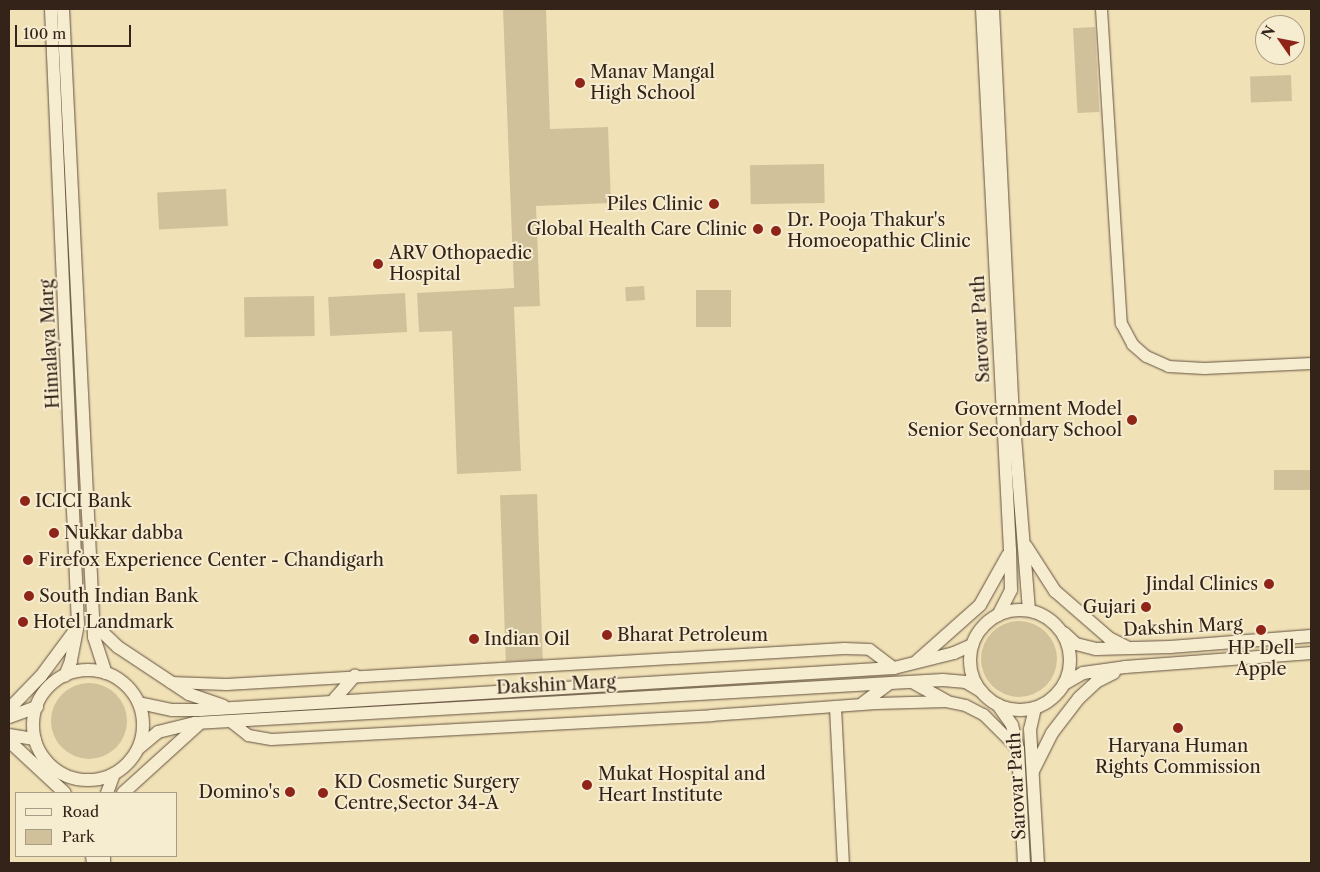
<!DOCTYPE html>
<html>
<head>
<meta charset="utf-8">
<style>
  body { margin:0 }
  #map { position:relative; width:1320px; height:872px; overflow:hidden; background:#f1e1b6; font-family:"Libre Caslon Text",serif }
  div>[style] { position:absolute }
  .green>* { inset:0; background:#d1c19b; transform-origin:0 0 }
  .round { border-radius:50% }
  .roads { filter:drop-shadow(0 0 1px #635240) drop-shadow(0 0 1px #635240) }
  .tertiary>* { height:11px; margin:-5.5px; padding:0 5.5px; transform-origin:5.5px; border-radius:5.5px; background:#f6ecd0 }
  .secondary>* { height:12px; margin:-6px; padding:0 6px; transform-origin:6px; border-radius:6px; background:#f6ecd0 }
  .secondary>.ring { margin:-6px; padding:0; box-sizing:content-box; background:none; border:12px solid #f6ecd0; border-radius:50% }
  .dots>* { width:14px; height:14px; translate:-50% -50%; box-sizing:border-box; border:2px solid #f6ecd0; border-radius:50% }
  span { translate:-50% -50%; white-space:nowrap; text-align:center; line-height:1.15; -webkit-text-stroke:4px #f6ecd0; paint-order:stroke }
  .poi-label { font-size:18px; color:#342319 }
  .left { translate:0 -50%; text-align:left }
  .right { translate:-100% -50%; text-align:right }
  .street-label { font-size:18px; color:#342319 }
  .frame { position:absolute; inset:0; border:10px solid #342319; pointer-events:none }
  .legend { position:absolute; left:15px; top:792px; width:162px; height:65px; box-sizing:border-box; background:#f6ecd0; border:1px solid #a89c87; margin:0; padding:6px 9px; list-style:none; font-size:15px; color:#342319 }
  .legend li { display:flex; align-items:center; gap:10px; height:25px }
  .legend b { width:25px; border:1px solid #a89c87 }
  .north { position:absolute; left:1255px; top:15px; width:50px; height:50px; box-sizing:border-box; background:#f6ecd0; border:1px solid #a89c87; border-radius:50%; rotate:303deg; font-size:14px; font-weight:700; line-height:20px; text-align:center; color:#342319 }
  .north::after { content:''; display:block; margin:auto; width:18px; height:22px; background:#8f2418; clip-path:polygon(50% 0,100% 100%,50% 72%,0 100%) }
  .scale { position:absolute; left:15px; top:25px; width:116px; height:22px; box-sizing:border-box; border:2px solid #342319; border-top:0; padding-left:6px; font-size:15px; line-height:18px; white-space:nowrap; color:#342319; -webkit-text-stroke:4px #f6ecd0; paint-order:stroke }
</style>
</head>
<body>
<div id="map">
  <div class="green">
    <div style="clip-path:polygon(503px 9px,546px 9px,550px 129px,608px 127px,611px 203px,536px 206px,540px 306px,514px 307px,521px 471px,457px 474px,452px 331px,419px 332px,417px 293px,514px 288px)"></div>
    <div style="left:1095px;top:27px;width:85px;height:22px;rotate:87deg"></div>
    <div style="left:1291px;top:75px;width:26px;height:41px;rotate:88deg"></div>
    <div style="left:824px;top:164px;width:39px;height:74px;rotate:89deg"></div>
    <div style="left:226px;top:189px;width:37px;height:69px;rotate:87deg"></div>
    <div style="left:644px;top:286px;width:14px;height:19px;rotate:86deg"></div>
    <div style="left:696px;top:290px;width:35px;height:37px"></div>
    <div style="left:405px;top:293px;width:39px;height:77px;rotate:87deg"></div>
    <div style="left:314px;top:296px;width:40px;height:70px;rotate:89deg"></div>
    <div style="left:1311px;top:470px;width:20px;height:37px;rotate:90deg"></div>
    <div style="left:537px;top:494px;width:166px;height:37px;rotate:88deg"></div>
    <div class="round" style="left:981px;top:621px;width:76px;height:76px"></div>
    <div class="round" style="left:51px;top:683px;width:76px;height:76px"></div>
  </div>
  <div class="roads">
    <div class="tertiary">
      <div style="left:1101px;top:9px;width:315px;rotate:86.4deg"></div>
      <div style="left:1121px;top:323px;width:24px;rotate:62deg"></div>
      <div style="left:1132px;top:344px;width:18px;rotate:41deg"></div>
      <div style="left:1146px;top:356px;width:24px;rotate:24deg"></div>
      <div style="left:1168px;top:366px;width:36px;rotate:3deg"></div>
      <div style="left:1204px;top:368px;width:107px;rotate:-2.7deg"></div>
      <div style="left:170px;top:682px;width:56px;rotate:2deg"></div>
      <div style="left:226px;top:684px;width:619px;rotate:-3.33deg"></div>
      <div style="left:844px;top:648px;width:25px;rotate:2deg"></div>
      <div style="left:869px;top:649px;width:31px;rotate:37deg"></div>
      <div style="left:835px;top:707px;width:156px;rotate:87.1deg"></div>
      <div style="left:230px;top:721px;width:23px;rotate:38deg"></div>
      <div style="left:248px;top:735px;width:23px;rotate:10deg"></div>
      <div style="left:271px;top:739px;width:441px;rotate:-3.1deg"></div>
      <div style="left:711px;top:715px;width:165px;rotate:-4.2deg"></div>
      <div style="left:876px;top:703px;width:70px;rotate:-1.6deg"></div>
      <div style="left:946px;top:701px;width:19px;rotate:12deg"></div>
      <div style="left:965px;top:705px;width:20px;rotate:27deg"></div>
      <div style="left:983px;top:714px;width:49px;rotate:45deg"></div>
    </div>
    <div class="secondary">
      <div style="left:51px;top:9px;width:616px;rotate:87.49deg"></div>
      <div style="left:78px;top:624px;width:38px;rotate:101deg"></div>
      <div style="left:71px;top:661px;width:16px;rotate:112deg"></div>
      <div style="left:63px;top:9px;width:629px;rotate:87.17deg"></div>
      <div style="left:94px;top:637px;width:38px;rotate:72deg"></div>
      <div style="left:982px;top:9px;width:542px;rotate:87.04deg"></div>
      <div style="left:1010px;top:550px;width:40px;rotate:88.6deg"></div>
      <div style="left:1011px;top:590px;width:28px;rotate:117deg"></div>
      <div style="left:993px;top:9px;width:390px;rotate:87.2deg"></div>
      <div style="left:1012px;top:399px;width:212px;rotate:85.4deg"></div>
      <div style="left:1026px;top:546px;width:54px;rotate:57.2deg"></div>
      <div style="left:1055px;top:591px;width:72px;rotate:41deg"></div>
      <div style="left:1109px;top:638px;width:20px;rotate:27deg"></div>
      <div class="ring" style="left:970px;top:610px;width:88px;height:88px"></div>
      <div style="left:94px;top:624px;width:33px;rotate:44deg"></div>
      <div style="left:118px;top:647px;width:85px;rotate:33.5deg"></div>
      <div style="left:189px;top:694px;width:36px;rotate:19deg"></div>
      <div style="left:1064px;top:633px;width:16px;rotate:43deg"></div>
      <div style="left:1076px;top:644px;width:21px;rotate:14deg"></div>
      <div style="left:1096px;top:649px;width:74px;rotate:-1.5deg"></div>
      <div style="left:1170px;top:647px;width:141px;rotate:-4.5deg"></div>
      <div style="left:917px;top:661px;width:84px;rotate:-41.6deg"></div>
      <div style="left:980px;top:605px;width:57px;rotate:-60.8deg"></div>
      <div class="ring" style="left:33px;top:670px;width:98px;height:98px"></div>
      <div style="left:914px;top:683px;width:37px;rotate:29deg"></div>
      <div style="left:1064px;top:684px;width:22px;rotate:-30deg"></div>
      <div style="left:1083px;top:673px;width:42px;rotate:-8.1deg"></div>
      <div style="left:1125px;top:667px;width:187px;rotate:-4.3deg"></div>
      <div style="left:332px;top:702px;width:35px;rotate:-49deg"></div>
      <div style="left:139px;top:703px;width:34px;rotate:12deg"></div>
      <div style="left:172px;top:710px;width:28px"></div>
      <div style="left:200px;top:710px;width:695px;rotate:-3.46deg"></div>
      <div style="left:894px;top:668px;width:62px;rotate:-14deg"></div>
      <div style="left:954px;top:653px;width:20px;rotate:-24deg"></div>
      <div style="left:863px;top:703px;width:31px;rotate:-37deg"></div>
      <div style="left:998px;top:705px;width:24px;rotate:55deg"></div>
      <div style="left:1012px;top:725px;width:25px;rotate:76deg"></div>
      <div style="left:1018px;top:749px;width:114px;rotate:87deg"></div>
      <div style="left:1035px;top:708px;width:22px;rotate:103deg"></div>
      <div style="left:1030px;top:729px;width:134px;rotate:86.6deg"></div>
      <div style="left:9px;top:709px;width:46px;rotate:-45.9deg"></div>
      <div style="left:41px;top:676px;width:59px;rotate:-53.3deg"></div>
      <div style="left:9px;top:717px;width:30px;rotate:-20deg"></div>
      <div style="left:9px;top:735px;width:26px;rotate:9deg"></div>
      <div style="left:9px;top:741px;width:76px;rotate:42.9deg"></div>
      <div style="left:139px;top:748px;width:25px;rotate:-40deg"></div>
      <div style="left:158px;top:732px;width:38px;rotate:-14deg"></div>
      <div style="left:195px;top:723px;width:749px;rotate:-3.29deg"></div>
      <div style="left:943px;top:680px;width:23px;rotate:5deg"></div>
      <div style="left:966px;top:682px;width:17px;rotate:31deg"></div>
      <div style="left:1033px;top:771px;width:42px;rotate:-63.4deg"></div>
      <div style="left:1052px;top:733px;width:44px;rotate:-52.4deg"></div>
      <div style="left:1079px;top:698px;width:23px;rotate:-43deg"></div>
      <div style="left:1096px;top:682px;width:20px;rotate:-27deg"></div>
      <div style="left:107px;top:793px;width:20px;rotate:-70deg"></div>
      <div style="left:123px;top:793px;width:101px;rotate:-42.2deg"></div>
      <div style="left:92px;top:856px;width:7px;rotate:82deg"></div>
      <div style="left:104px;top:863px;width:7px;rotate:-90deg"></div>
    </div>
  </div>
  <div class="dots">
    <div style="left:580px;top:83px;background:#8f2418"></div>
    <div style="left:714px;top:204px;background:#8f2418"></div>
    <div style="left:758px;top:229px;background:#8f2418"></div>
    <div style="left:776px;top:231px;background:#8f2418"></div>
    <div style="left:378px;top:264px;background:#8f2418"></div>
    <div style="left:1132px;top:420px;background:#8f2418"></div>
    <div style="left:25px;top:501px;background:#8f2418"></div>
    <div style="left:54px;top:533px;background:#8f2418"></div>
    <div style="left:28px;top:560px;background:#8f2418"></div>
    <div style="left:1269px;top:584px;background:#8f2418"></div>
    <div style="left:29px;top:596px;background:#8f2418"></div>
    <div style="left:1146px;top:607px;background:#8f2418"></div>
    <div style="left:23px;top:622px;background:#8f2418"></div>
    <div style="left:1261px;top:630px;background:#8f2418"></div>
    <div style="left:607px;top:635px;background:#8f2418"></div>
    <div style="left:474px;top:639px;background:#8f2418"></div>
    <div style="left:1178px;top:728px;background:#8f2418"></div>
    <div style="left:587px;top:785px;background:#8f2418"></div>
    <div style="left:290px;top:792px;background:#8f2418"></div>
    <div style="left:323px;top:793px;background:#8f2418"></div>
  </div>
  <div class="poi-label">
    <span class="left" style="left:590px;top:83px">Manav Mangal<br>High School</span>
    <span class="right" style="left:703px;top:204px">Piles Clinic</span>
    <span class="left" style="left:787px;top:231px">Dr. Pooja Thakur's<br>Homoeopathic Clinic</span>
    <span class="right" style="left:747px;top:229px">Global Health Care Clinic</span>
    <span class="left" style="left:389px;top:264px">ARV Othopaedic<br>Hospital</span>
    <span class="right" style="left:1122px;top:420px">Government Model<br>Senior Secondary School</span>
    <span class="left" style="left:35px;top:501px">ICICI Bank</span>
    <span class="left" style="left:64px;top:533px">Nukkar dabba</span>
    <span class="left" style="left:38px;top:560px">Firefox Experience Center - Chandigarh</span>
    <span class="right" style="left:1258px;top:584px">Jindal Clinics</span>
    <span class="left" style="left:39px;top:596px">South Indian Bank</span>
    <span class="right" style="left:1136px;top:607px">Gujari</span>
    <span class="left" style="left:33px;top:622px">Hotel Landmark</span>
    <span class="left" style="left:617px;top:635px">Bharat Petroleum</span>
    <span class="left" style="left:484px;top:639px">Indian Oil</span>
    <span style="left:1261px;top:659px">HP Dell<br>Apple</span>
    <span style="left:1178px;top:757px">Haryana Human<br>Rights Commission</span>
    <span class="left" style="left:598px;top:785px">Mukat Hospital and<br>Heart Institute</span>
    <span class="left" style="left:334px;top:793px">KD Cosmetic Surgery<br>Centre,Sector 34-A</span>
    <span class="right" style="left:280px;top:792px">Domino's</span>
  </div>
  <div class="street-label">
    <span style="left:981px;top:329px;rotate:-93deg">Sarovar Path</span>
    <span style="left:50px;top:344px;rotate:-93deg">Himalaya Marg</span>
    <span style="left:1183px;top:627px;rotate:-3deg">Dakshin Marg</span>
    <span style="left:556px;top:685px;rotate:-3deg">Dakshin Marg</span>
    <span style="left:1017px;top:786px;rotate:-93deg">Sarovar Path</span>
  </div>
  <div class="frame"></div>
  <ul class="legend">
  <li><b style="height:6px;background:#f6ecd0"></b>Road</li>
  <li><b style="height:14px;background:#d1c19b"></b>Park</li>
  </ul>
  <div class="north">N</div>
  <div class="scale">100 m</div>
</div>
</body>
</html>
